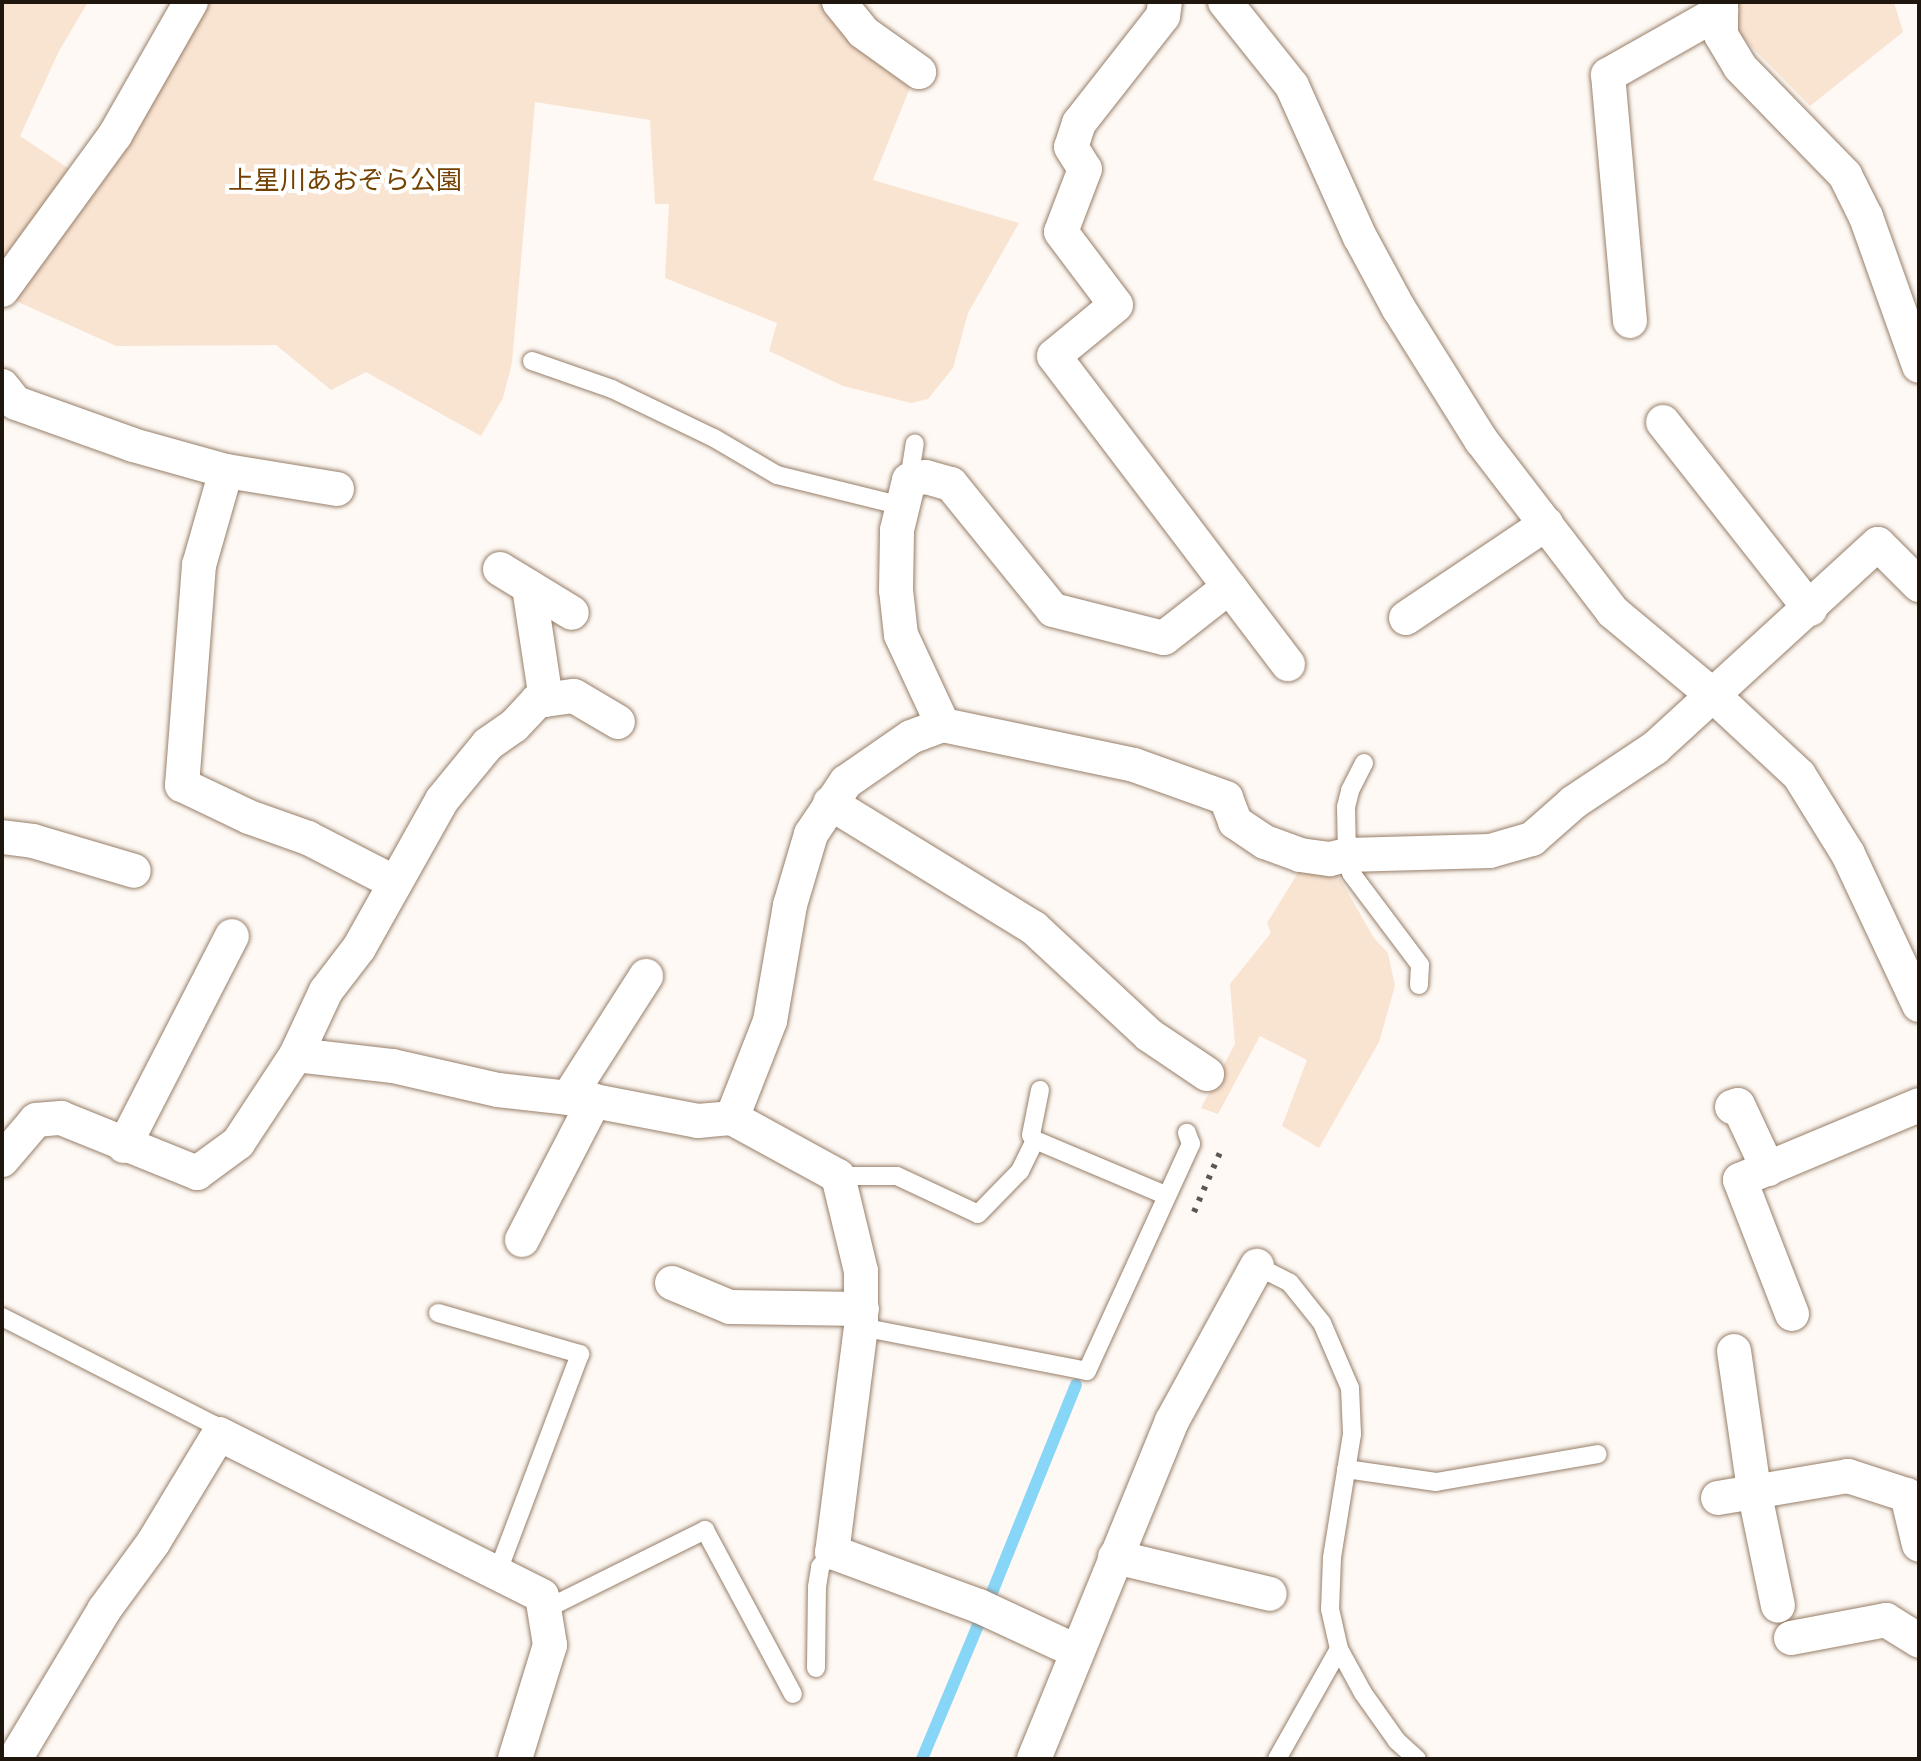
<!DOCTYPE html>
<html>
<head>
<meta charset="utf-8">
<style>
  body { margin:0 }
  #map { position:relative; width:1921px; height:1761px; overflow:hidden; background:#fef9f4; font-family:Montserrat,"Noto Sans JP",sans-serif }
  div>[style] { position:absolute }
  .green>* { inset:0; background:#f9e4d2 }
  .stream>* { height:12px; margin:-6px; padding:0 6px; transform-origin:6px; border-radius:6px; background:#88d6f7 }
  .roads { filter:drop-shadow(0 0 2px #977f69) drop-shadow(0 0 2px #977f69) }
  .service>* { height:18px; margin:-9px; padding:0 9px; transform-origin:9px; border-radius:9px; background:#fff }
  .minor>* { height:34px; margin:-17px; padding:0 17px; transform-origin:17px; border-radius:17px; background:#fff }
  .rail>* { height:6px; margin-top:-3px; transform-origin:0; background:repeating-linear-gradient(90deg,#5e564e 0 4px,transparent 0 12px) }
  span { translate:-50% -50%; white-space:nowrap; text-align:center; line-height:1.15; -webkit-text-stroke:8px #fff; paint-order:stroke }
  .park-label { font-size:26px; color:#734202 }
  .frame { position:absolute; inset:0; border:4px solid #1f160d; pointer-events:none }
</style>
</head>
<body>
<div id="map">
  <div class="green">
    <div style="clip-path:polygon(2px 2px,88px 2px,59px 51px,20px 136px,74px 172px,2px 268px)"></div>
    <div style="clip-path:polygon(196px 2px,825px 2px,913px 80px,873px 180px,1019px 223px,968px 313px,953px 368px,928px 399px,911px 403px,843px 386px,769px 351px,777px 323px,665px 278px,669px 204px,655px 204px,650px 120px,535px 102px,512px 363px,503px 398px,481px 436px,366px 372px,331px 390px,276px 345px,116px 346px,5px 296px)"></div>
    <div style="clip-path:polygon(1732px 2px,1894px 2px,1903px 32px,1810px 106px,1732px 27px)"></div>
    <div style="clip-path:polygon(1301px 868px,1336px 872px,1374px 938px,1388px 953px,1395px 986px,1379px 1042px,1319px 1148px,1282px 1126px,1307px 1060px,1260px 1036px,1218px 1114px,1201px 1108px,1235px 1044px,1230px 984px,1271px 933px,1267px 923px)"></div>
  </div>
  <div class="stream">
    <div style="left:989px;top:1600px;width:232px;rotate:-68deg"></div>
    <div style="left:922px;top:1759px;width:153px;rotate:-67.3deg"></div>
  </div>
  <div class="roads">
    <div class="service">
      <div style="left:532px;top:361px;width:85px;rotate:19.3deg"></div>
      <div style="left:612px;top:389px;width:113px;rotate:25.7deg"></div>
      <div style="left:714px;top:438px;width:73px;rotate:30.4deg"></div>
      <div style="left:777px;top:475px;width:129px;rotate:13.9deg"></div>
      <div style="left:909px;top:480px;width:37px;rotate:-81deg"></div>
      <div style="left:1364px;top:763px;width:31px;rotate:117deg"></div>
      <div style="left:1350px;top:791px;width:16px;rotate:104deg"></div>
      <div style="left:1346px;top:807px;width:48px;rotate:88.8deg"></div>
      <div style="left:1347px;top:855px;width:18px;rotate:77deg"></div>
      <div style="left:1351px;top:873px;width:115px;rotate:53.1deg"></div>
      <div style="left:1420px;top:965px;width:20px;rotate:93deg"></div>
      <div style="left:1035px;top:1140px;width:6px;rotate:-129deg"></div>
      <div style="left:1031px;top:1135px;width:46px;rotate:-78.7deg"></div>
      <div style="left:838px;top:1176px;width:59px"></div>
      <div style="left:897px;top:1176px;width:89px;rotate:25.1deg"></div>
      <div style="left:978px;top:1214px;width:60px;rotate:-45.7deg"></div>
      <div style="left:1020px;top:1171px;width:34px;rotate:-64deg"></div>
      <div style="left:1035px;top:1140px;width:141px;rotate:22.9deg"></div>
      <div style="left:1257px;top:1266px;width:37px;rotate:27deg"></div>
      <div style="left:1290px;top:1283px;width:51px;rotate:51.3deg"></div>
      <div style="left:1322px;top:1323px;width:71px;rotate:66.7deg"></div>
      <div style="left:1350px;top:1388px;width:46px;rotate:87.5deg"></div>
      <div style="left:1352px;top:1434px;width:126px;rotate:99.2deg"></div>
      <div style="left:1332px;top:1558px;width:51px;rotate:92.2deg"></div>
      <div style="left:1330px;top:1609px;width:41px;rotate:77.3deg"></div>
      <div style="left:1339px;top:1649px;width:50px;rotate:61.4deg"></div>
      <div style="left:1363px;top:1693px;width:59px;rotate:54.7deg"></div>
      <div style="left:1397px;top:1741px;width:27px;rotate:42deg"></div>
      <div style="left:438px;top:1313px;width:148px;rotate:16.1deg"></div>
      <div style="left:580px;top:1354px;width:235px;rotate:110.7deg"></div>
      <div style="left:2px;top:1317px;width:238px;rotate:27deg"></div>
      <div style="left:214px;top:1425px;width:10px;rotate:61deg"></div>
      <div style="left:861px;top:1327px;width:230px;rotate:11deg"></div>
      <div style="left:1087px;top:1371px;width:250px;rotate:-65.4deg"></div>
      <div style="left:1191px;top:1144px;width:12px;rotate:-110deg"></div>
      <div style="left:1346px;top:1469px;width:91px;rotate:8.2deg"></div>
      <div style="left:1436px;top:1482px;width:164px;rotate:-9.8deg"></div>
      <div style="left:544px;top:1610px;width:180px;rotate:-26.4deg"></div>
      <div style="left:705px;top:1530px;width:186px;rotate:61.8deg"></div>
      <div style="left:816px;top:1668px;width:81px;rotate:-89.3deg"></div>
      <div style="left:817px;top:1587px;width:20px;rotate:-81deg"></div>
      <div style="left:820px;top:1567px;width:19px;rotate:-51deg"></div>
      <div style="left:1277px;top:1759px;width:126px;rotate:-60.6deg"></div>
    </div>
    <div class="minor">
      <div style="left:839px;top:2px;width:38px;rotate:51deg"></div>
      <div style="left:863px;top:32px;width:69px;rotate:35.5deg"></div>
      <div style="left:1165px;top:2px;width:14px;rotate:98deg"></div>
      <div style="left:1163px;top:16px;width:136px;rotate:128.1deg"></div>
      <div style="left:1079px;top:123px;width:25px;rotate:108deg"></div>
      <div style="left:1071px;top:147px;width:26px;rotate:58deg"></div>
      <div style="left:1085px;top:169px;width:67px;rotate:110.9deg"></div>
      <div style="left:1061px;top:232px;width:91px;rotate:53deg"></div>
      <div style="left:1116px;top:305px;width:80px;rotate:140.6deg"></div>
      <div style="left:1054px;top:356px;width:387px;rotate:52.8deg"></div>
      <div style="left:1225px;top:2px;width:107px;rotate:51.4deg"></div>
      <div style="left:1292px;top:86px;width:166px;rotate:65.8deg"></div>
      <div style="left:1360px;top:237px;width:82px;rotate:61.6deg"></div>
      <div style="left:1399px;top:309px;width:155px;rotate:58deg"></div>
      <div style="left:1481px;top:440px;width:217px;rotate:52.5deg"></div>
      <div style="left:1613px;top:612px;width:133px;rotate:39.8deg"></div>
      <div style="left:1715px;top:697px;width:115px;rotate:42.9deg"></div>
      <div style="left:1799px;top:775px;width:93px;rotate:58.2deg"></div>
      <div style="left:1848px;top:854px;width:167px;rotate:64.8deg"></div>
      <div style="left:1721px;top:2px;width:33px;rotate:90deg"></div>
      <div style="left:1721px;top:35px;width:37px;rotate:59deg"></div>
      <div style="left:1740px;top:67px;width:151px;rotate:45.8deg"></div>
      <div style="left:1845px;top:175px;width:47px;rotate:63.4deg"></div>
      <div style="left:1866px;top:217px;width:158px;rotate:70.4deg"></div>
      <div style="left:2px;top:290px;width:192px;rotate:-53.9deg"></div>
      <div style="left:115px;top:135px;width:153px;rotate:-60.3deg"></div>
      <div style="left:1630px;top:321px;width:247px;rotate:-95.1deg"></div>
      <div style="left:1608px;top:75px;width:130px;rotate:-29.5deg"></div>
      <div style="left:2px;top:386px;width:22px;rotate:51deg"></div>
      <div style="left:16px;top:403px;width:124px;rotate:19.7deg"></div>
      <div style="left:133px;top:445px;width:97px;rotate:15.6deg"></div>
      <div style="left:1663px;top:422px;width:238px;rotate:51.8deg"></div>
      <div style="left:337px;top:489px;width:112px;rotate:-170.8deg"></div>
      <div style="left:226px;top:471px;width:98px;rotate:106deg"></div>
      <div style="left:199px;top:565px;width:221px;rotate:94.4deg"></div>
      <div style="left:182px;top:785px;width:74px;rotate:25.5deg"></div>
      <div style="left:249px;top:817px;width:63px;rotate:19.6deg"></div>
      <div style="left:308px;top:838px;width:98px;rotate:27.3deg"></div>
      <div style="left:500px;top:569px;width:84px;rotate:31.4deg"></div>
      <div style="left:529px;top:587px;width:114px;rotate:81.4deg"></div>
      <div style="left:1406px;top:618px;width:169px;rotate:-33.9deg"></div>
      <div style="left:943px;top:725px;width:99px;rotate:-115deg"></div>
      <div style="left:901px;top:635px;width:45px;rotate:-96.3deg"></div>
      <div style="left:896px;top:590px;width:60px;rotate:-89deg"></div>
      <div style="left:897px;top:530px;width:51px;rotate:-76.5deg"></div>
      <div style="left:909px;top:480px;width:17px;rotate:-10deg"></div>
      <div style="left:926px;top:477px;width:26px;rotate:16deg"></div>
      <div style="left:951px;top:484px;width:162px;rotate:51deg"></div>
      <div style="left:1053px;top:610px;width:114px;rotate:14.2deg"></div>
      <div style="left:1164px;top:638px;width:83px;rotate:-38.1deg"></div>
      <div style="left:830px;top:803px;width:239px;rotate:31.5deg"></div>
      <div style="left:1034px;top:928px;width:157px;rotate:42.9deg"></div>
      <div style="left:1149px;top:1035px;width:70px;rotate:33.9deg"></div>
      <div style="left:2px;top:837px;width:31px;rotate:7deg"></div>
      <div style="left:33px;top:841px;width:105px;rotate:16.5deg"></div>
      <div style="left:296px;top:1055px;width:71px;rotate:-64.9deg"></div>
      <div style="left:326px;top:991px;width:54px;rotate:-52.5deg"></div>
      <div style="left:359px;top:948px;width:170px;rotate:-60.7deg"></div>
      <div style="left:442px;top:800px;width:72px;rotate:-50.6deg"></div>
      <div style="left:488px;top:744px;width:32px;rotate:-35deg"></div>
      <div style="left:514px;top:726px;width:34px;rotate:-47deg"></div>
      <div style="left:537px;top:701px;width:37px;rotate:-8deg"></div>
      <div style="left:574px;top:696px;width:51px;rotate:30.6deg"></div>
      <div style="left:568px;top:1098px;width:145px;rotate:-57.4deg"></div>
      <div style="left:1732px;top:1107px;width:6px;rotate:-18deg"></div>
      <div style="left:1738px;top:1105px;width:71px;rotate:64.9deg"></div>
      <div style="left:732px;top:1118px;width:104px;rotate:-68.6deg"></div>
      <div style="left:770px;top:1021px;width:118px;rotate:-80.2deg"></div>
      <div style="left:790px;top:905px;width:74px;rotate:-73.5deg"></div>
      <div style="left:811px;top:834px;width:63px;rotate:-56.1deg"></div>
      <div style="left:846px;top:782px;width:79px;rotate:-34.7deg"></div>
      <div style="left:911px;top:737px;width:34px;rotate:-21deg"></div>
      <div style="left:943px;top:725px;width:195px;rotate:11.8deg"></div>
      <div style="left:1134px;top:765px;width:98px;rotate:19.7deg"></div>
      <div style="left:1226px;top:798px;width:26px;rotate:69deg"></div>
      <div style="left:1235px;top:822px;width:36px;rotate:34deg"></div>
      <div style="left:1265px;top:842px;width:37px;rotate:20deg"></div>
      <div style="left:1300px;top:855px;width:30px;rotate:8deg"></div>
      <div style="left:1330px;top:859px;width:17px;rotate:-13deg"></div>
      <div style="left:1347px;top:855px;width:143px;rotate:-1.6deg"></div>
      <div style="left:1490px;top:851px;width:44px;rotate:-15.9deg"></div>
      <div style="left:1532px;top:839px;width:56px;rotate:-41.4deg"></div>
      <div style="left:1574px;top:802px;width:97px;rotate:-33.7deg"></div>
      <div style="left:1655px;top:748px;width:302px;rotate:-42.5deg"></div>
      <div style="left:1878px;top:544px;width:58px;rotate:45deg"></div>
      <div style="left:124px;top:1146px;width:236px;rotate:-62.8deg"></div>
      <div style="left:2px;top:1160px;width:52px;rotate:-49.6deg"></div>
      <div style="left:36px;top:1120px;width:25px;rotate:-5deg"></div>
      <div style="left:61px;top:1118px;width:147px;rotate:22deg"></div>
      <div style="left:197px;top:1173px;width:51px;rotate:-36.2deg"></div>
      <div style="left:238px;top:1143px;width:105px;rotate:-56.6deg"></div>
      <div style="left:296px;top:1055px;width:98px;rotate:6.5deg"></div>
      <div style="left:393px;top:1066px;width:108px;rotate:12.9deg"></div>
      <div style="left:498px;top:1090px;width:97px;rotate:6.5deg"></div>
      <div style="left:594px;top:1101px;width:106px;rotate:10.9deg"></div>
      <div style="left:698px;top:1121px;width:34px;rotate:-5deg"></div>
      <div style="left:732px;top:1118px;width:121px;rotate:28.7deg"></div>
      <div style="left:838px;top:1176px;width:98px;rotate:76.4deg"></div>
      <div style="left:861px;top:1271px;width:56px;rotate:90deg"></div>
      <div style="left:861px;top:1327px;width:227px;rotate:97.3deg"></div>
      <div style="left:832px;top:1552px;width:157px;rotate:20.2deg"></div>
      <div style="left:979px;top:1606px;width:107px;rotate:24.9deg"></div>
      <div style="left:522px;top:1240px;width:157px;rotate:-62.6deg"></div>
      <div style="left:672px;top:1283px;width:63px;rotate:22.5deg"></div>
      <div style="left:730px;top:1307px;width:132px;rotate:0.9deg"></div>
      <div style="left:1792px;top:1314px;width:144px;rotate:-111.2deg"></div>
      <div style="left:1740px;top:1180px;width:194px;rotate:-22.7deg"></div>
      <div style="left:1734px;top:1351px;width:140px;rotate:81.8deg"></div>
      <div style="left:1754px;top:1490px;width:118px;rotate:78.3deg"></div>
      <div style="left:1718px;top:1498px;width:132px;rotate:-9.6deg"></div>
      <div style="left:1848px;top:1476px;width:62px;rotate:17.9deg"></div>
      <div style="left:1907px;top:1495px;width:51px;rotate:76.5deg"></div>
      <div style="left:1115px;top:1557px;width:159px;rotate:13.4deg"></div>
      <div style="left:1791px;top:1638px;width:97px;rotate:-10.7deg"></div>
      <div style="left:1886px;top:1620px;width:39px;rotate:32deg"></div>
      <div style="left:15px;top:1759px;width:174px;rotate:-59.1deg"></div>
      <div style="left:104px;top:1610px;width:83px;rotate:-53.8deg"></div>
      <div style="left:153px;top:1543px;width:127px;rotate:-58.8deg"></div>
      <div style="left:219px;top:1434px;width:361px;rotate:26.6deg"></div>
      <div style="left:542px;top:1596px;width:50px;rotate:80.7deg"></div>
      <div style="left:550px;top:1645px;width:119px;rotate:107.1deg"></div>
      <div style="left:1034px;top:1759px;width:365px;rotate:-67.8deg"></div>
      <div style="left:1172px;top:1421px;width:177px;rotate:-61.3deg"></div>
    </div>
  </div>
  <div class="rail">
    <div style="left:1194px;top:1212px;width:70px;rotate:-66.4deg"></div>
  </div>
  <div class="park-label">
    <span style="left:345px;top:181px">上星川あおぞら公園</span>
  </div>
  <div class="frame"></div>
</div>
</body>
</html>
